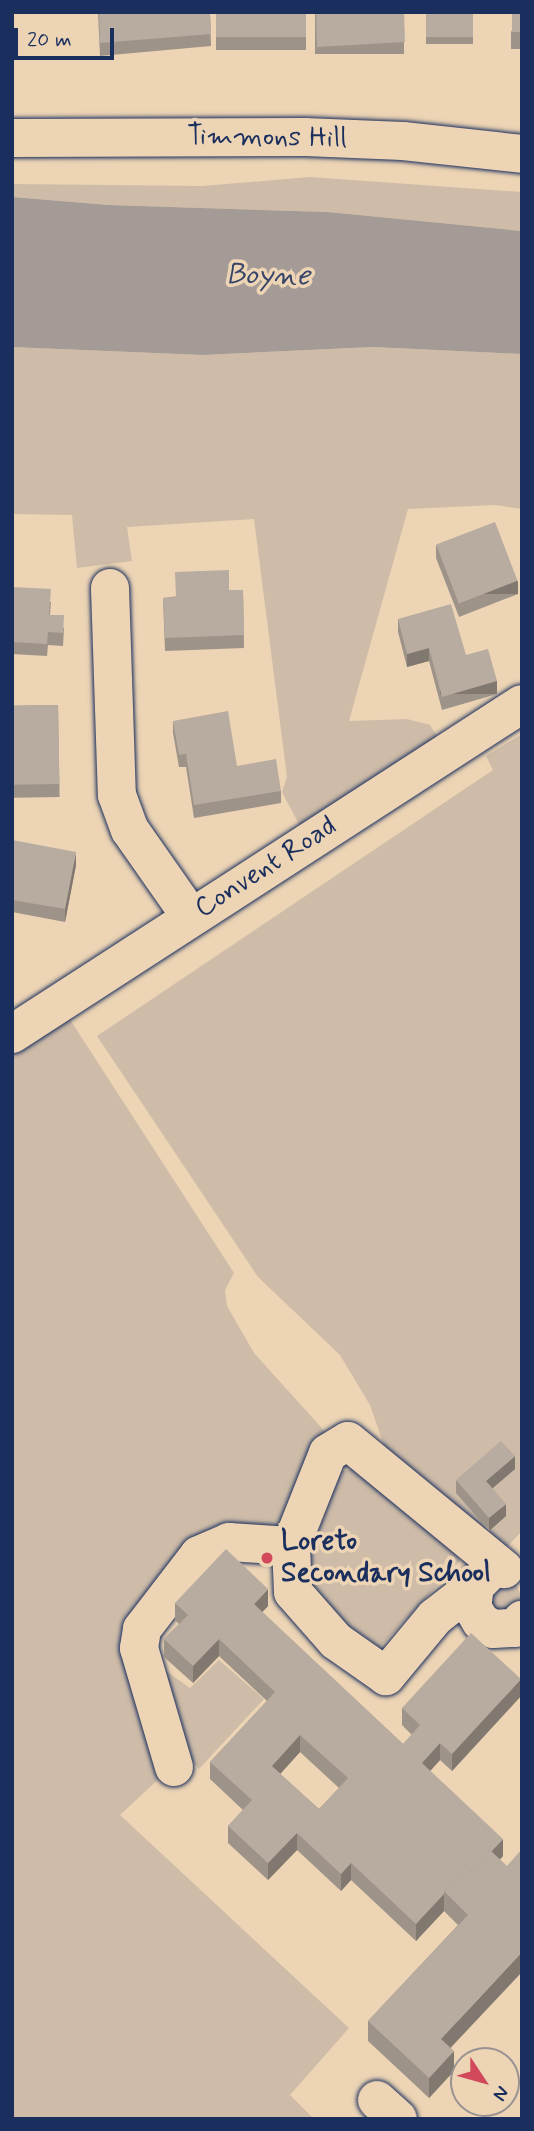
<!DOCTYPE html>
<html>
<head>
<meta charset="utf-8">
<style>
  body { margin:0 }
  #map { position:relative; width:534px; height:2131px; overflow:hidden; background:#ecd4b4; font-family:Mynerve,sans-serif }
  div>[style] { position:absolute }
  .green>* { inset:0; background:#cebca8 }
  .water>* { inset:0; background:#a49b96 }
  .roads { filter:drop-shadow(0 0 2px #1b2f5e) drop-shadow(0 0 2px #1b2f5e) }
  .minor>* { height:38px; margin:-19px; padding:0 19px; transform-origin:19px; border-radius:19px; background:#ecd4b4 }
  .major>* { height:38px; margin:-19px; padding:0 19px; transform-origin:19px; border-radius:19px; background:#ecd4b4 }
  .wall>* { inset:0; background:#9e9389; transform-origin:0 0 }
  .shaded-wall>* { inset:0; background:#81786f; transform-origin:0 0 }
  .building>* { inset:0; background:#b8ab9f; transform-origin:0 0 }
  .dots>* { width:19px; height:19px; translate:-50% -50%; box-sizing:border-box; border:4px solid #ecd4b4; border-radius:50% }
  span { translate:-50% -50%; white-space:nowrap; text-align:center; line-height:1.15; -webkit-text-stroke:7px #ecd4b4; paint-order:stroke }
  .street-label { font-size:28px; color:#1b2f5e }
  .poi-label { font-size:28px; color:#1b2f5e; font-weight:700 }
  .left { translate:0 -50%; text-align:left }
  .water-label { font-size:30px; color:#364569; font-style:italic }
  .frame { position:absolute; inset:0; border:14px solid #1b2f5e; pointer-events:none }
  .north { position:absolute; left:450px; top:2047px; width:70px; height:70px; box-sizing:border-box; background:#ecd4b4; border:2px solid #989292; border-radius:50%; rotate:126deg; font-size:19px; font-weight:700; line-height:28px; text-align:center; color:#1b2f5e }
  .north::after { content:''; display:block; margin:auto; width:24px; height:32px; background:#d1495b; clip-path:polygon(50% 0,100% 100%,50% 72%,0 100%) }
  .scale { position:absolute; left:14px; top:28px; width:100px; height:32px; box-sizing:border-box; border:4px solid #1b2f5e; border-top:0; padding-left:9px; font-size:21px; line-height:24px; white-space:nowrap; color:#1b2f5e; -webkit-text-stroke:5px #ecd4b4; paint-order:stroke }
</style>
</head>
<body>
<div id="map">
  <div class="green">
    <div style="clip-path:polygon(310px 177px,522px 192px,522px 231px,328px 212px,109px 205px,12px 197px,12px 184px,202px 186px)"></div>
    <div style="clip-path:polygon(12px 347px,203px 355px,373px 347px,522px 354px,522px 509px,495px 505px,408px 509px,349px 721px,407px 719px,430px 725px,440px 741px,302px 830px,282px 792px,287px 777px,254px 519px,127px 527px,132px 561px,77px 568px,72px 515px,12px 514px)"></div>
    <div style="clip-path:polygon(522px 734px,522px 1531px,505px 1549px,388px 1457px,370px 1405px,340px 1355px,258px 1277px,97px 1036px,493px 770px,486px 756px)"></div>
    <div style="clip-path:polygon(69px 1018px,234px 1273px,225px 1290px,227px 1306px,254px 1353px,329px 1436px,285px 1528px,215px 1526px,137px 1623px,163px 1775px,120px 1815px,349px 2028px,290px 2095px,314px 2119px,12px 2119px,12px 1054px)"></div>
    <div style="clip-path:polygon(353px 1469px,450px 1540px,460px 1561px,378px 1649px,342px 1625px,306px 1577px,310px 1533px,334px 1473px)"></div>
    <div style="clip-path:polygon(515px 1583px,522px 1597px,518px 1611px,500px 1620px,481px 1592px)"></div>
    <div style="clip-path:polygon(219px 1660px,264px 1699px,199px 1769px,183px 1750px,166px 1671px,190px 1688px)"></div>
  </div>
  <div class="water">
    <div style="clip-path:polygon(12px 197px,109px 205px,328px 212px,522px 231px,522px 354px,373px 347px,203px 355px,12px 347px)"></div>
  </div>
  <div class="roads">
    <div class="minor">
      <div style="left:110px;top:588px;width:207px;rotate:88.1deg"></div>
      <div style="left:117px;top:795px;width:37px;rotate:70deg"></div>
      <div style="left:130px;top:830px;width:106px;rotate:55deg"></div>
      <div style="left:12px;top:1034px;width:607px;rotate:-32.91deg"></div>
      <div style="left:488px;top:1573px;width:18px;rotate:135deg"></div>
      <div style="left:475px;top:1586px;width:21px;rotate:98deg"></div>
      <div style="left:472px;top:1607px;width:17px;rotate:59deg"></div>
      <div style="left:481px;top:1622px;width:14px;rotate:30deg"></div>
      <div style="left:493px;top:1629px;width:22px;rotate:-3deg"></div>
      <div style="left:515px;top:1628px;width:11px;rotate:-49deg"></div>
      <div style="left:475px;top:1586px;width:51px;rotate:142.2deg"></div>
      <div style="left:435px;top:1617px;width:77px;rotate:129.7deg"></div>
      <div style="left:386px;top:1676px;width:61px;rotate:-145deg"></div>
      <div style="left:336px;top:1641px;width:65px;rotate:-131.3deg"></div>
      <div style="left:293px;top:1592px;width:46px;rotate:-92.5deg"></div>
      <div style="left:291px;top:1546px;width:100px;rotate:-68.3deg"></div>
      <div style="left:328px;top:1453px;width:23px;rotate:-31deg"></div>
      <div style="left:348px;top:1441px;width:202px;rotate:39.4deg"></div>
      <div style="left:174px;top:1767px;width:124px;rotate:-106.4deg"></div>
      <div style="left:139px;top:1648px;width:19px;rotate:-81deg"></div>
      <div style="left:142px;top:1629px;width:93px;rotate:-52.4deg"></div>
      <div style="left:199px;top:1555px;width:33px;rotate:-23deg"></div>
      <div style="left:229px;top:1542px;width:62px;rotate:3.7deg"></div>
      <div style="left:377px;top:2100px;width:28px;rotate:42deg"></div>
    </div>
    <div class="major">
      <div style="left:12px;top:138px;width:293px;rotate:-0.2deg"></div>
      <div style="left:305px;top:137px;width:98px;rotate:2.3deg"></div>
      <div style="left:403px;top:141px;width:120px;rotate:6.2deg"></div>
    </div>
  </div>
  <div class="wall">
    <div style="clip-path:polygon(98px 12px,210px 12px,211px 46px,100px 56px)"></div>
    <div style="left:216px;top:12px;width:90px;height:38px"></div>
    <div style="left:315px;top:12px;width:89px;height:42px"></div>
    <div style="left:426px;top:12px;width:47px;height:32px"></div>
    <div style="clip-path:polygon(522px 12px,522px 49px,511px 49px,511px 32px)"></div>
    <div style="clip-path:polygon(436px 545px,518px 594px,459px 617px,436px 558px)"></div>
    <div style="clip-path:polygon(12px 587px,51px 602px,50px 615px,64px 628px,63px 646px,48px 645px,47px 656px,12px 654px)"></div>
    <div style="clip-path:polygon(229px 590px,243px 590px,244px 648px,165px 651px,163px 598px)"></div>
    <div style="clip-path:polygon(398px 619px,466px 655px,497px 694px,442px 710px,429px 661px,407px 667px,398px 632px)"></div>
    <div style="left:58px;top:705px;width:92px;height:46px;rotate:89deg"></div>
    <div style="clip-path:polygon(173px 721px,237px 766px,281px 791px,281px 803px,194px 818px,186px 767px,179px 767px,173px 733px)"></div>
    <div style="clip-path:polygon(12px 840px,76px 865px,65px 922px,12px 912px)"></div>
    <div style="clip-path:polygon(515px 1469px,492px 1488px,506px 1516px,489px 1531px,456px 1493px,456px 1480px)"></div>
    <div style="clip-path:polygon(evenodd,175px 1603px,268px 1606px,262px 1612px,403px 1744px,412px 1735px,402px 1725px,402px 1708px,521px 1696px,452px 1771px,440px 1760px,430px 1771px,503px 1856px,500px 1859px,451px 2048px,454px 2071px,429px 2098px,368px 2041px,368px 2021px,458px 1925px,444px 1911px,416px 1941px,351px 1880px,341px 1891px,297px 1850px,268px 1880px,228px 1843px,228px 1826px,243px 1810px,210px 1779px,210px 1762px,267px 1701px,219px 1656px,193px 1683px,164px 1657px,164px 1639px,179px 1624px,175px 1620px,175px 1603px,300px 1752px,339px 1788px,319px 1809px,280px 1774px,300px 1752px)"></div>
  </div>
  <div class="shaded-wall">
    <div style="left:518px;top:581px;width:13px;height:63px;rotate:90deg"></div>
    <div style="clip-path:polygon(429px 648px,429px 661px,407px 667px,407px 654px)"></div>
    <div style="left:497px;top:681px;width:13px;height:57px;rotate:90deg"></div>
    <div style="clip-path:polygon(76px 852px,76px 865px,65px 922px,65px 909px)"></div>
    <div style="clip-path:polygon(515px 1456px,515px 1469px,486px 1494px,486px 1481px)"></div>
    <div style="clip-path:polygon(506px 1504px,506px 1516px,489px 1531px,489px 1518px)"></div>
    <div style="clip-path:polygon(268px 1589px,268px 1606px,254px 1621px,254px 1604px)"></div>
    <div style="clip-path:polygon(219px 1639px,219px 1656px,193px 1683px,193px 1666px)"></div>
    <div style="clip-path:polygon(521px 1679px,521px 1696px,452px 1771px,452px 1754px)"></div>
    <div style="clip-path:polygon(300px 1735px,300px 1752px,272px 1783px,272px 1766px)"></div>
    <div style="clip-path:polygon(440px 1743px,440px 1760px,422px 1780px,422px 1763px)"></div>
    <div style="clip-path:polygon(297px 1833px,297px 1850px,268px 1880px,268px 1863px)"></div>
    <div style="clip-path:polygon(503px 1839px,503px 1856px,471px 1891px,471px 1873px)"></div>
    <div style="clip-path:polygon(351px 1863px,351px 1880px,341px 1891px,341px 1874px)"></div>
    <div style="clip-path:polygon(444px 1894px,444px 1911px,416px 1941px,416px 1924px)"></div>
    <div style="clip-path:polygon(522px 1952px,522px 1972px,441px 2058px,441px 2039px)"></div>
    <div style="clip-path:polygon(454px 2051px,454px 2071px,429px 2098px,429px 2078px)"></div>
  </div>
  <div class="building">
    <div style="clip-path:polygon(99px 12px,210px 12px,211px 34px,100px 43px)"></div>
    <div style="left:216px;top:12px;width:90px;height:25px"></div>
    <div style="clip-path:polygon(316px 12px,404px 12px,405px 42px,317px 47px)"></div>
    <div style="left:426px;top:12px;width:47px;height:25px"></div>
    <div style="left:512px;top:12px;width:10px;height:20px"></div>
    <div style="left:495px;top:522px;width:63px;height:63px;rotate:69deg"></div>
    <div style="clip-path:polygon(229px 570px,229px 590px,243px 590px,244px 635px,165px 638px,163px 598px,176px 597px,175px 572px)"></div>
    <div style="clip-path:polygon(12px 587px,51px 589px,49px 615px,64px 615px,63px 633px,48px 632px,47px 644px,12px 642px)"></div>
    <div style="clip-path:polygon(451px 604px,466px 655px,488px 649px,497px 681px,442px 697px,429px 648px,407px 654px,398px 619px)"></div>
    <div style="left:58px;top:705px;width:79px;height:46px;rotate:89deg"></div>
    <div style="clip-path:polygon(228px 711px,237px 766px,276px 759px,281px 791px,194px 805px,186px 754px,179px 755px,173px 721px)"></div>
    <div style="clip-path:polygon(12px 840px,76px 852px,65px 909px,12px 900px)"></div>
    <div style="clip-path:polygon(501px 1441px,515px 1456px,486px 1481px,506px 1504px,489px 1518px,456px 1480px)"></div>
    <div style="clip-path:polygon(evenodd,226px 1549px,268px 1589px,254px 1604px,403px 1744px,420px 1725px,402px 1708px,471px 1633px,521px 1679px,452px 1754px,440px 1743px,422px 1763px,503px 1839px,491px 1852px,490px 1850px,471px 1871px,467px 1866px,444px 1891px,444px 1894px,416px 1924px,351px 1863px,341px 1874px,297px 1833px,268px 1863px,228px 1826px,252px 1800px,210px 1762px,275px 1692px,219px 1639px,193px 1666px,164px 1639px,188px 1615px,175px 1603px,226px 1549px,300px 1735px,348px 1778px,319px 1809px,272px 1766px,300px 1735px)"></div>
    <div style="clip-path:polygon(522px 1849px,522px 1952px,441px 2039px,454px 2051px,429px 2078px,368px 2021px,468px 1915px,444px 1891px,467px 1866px,471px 1871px,490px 1850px,507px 1866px)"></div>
  </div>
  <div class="dots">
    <div style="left:267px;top:1558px;background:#d1495b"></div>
  </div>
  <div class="street-label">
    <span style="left:267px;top:138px;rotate:1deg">Timmons Hill</span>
    <span style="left:266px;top:868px;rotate:-33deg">Convent Road</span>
  </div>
  <div class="poi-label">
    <span class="left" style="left:281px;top:1558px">Loreto<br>Secondary School</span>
  </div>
  <div class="water-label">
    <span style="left:268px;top:276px;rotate:1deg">Boyne</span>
  </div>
  <div class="frame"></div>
  <div class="north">N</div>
  <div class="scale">20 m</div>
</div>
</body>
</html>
